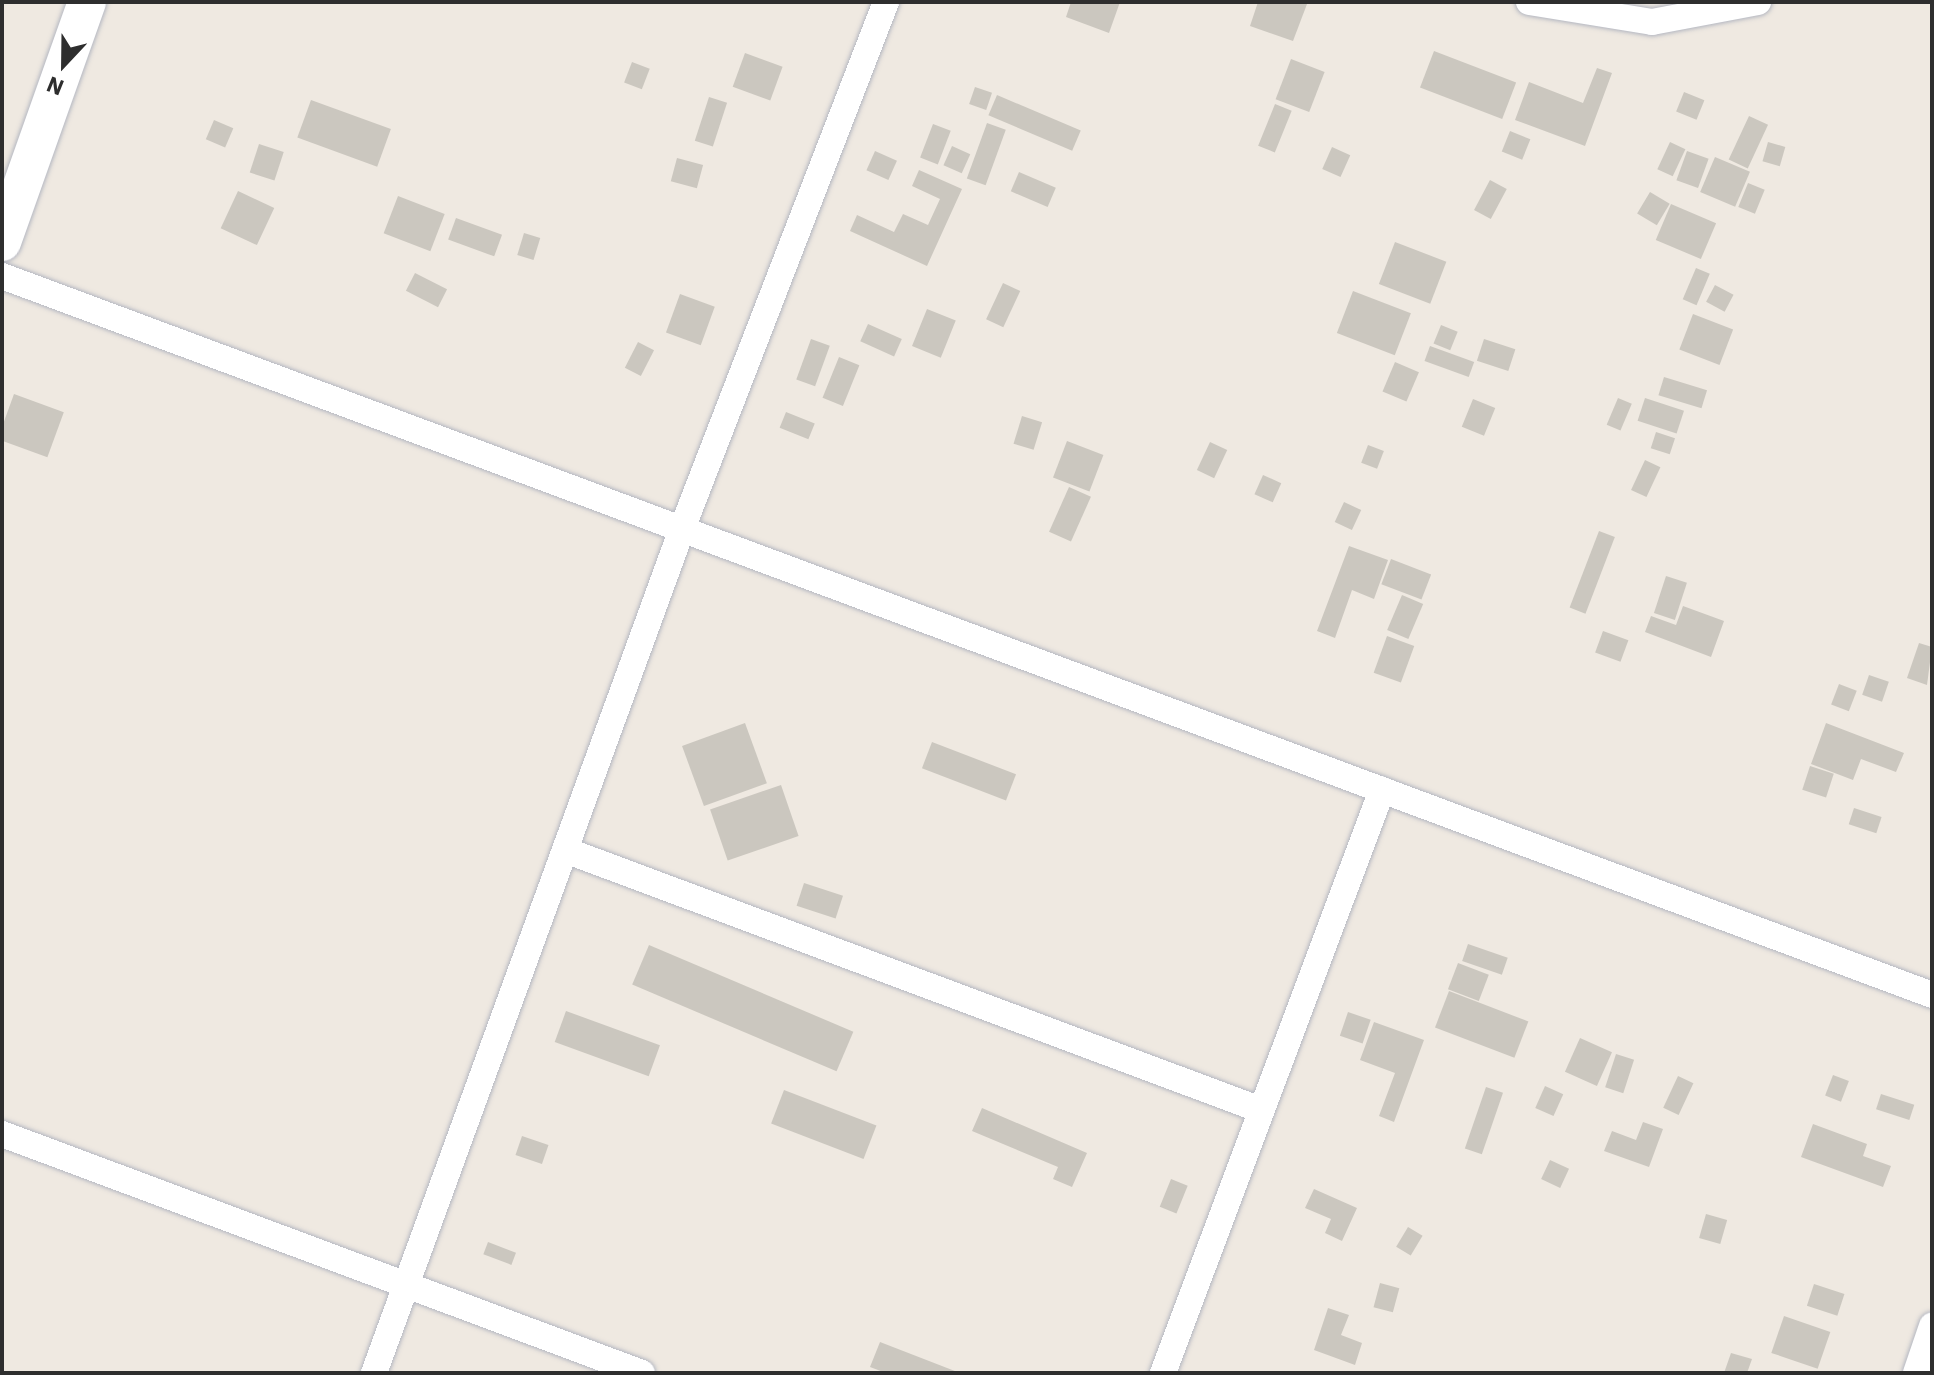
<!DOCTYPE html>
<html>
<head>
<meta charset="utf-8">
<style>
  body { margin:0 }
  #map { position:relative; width:1934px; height:1375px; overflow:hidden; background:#efe9e1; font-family:"IBM Plex Sans",sans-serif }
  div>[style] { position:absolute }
  .building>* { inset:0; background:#cbc7bf; transform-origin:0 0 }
  .roads { filter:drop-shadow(0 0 2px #b4b7c1) drop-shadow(0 0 2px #b4b7c1) }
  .street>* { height:26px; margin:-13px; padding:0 13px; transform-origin:13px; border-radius:13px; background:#fff }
  .secondary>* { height:38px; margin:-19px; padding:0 19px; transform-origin:19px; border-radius:19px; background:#fff }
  span { translate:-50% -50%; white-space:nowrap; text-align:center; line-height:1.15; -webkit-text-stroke:7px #fff; paint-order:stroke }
  .frame { position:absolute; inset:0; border:4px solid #2e2e2e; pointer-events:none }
  .north { position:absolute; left:24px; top:24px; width:80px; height:80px; -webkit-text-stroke:6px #fff; paint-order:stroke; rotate:202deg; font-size:22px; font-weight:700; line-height:32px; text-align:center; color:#2e2e2e }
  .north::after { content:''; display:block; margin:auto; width:28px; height:36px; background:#2e2e2e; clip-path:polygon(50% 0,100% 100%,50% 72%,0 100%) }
</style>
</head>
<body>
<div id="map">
  <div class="building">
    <div style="clip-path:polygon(1071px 2px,1120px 2px,1109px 33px,1066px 17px)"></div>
    <div style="clip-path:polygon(1258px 2px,1307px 4px,1293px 41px,1250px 26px)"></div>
    <div style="left:1434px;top:51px;width:88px;height:39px;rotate:21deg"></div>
    <div style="left:745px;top:53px;width:40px;height:36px;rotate:20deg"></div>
    <div style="left:1291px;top:59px;width:36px;height:43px;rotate:21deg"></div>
    <div style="left:632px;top:62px;width:19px;height:22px;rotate:21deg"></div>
    <div style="clip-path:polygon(1597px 68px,1612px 73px,1585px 146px,1515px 120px,1529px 82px,1583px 103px)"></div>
    <div style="left:975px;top:87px;width:18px;height:18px;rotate:19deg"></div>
    <div style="left:1684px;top:92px;width:22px;height:21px;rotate:22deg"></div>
    <div style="left:997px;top:95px;width:91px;height:22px;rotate:23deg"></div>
    <div style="left:709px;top:97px;width:19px;height:46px;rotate:18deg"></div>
    <div style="left:311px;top:100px;width:85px;height:40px;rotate:20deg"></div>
    <div style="left:1275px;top:104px;width:18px;height:45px;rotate:22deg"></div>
    <div style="left:1749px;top:116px;width:21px;height:48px;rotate:25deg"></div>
    <div style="left:214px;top:120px;width:21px;height:21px;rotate:23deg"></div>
    <div style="left:987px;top:123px;width:20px;height:59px;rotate:20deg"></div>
    <div style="left:933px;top:124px;width:19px;height:36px;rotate:21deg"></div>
    <div style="left:1510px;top:131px;width:22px;height:22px;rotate:22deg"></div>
    <div style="left:1670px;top:142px;width:17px;height:30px;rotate:25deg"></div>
    <div style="left:1768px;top:142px;width:18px;height:20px;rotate:16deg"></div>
    <div style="left:259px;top:144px;width:26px;height:30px;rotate:18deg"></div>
    <div style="left:952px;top:146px;width:20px;height:21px;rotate:24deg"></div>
    <div style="left:1332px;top:147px;width:20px;height:24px;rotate:24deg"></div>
    <div style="left:875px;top:151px;width:24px;height:21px;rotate:24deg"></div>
    <div style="left:1687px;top:151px;width:23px;height:31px;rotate:20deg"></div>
    <div style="left:1715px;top:157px;width:38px;height:38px;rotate:23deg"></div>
    <div style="left:677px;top:158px;width:27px;height:24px;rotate:15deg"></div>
    <div style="clip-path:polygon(919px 170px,962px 189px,927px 266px,850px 231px,857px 215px,894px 232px,903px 214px,928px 225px,940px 199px,912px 186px)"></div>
    <div style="left:1019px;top:172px;width:40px;height:21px;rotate:23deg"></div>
    <div style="left:1490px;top:180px;width:19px;height:34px;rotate:28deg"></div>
    <div style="left:1748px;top:183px;width:18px;height:26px;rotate:22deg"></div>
    <div style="left:238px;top:191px;width:40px;height:41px;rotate:25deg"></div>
    <div style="left:1650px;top:192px;width:23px;height:25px;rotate:31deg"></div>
    <div style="left:398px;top:196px;width:50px;height:40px;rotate:21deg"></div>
    <div style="left:1671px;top:204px;width:49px;height:39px;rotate:23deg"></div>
    <div style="left:456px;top:218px;width:49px;height:23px;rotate:20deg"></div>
    <div style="left:524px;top:233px;width:17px;height:23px;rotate:17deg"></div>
    <div style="left:1395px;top:242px;width:55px;height:45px;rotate:21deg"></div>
    <div style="left:1696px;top:268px;width:15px;height:34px;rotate:23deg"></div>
    <div style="left:415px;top:273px;width:36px;height:20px;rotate:27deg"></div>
    <div style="left:1003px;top:283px;width:19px;height:40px;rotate:25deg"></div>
    <div style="left:1715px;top:285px;width:21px;height:19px;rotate:28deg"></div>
    <div style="left:1353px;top:291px;width:62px;height:45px;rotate:21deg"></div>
    <div style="left:680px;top:294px;width:37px;height:41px;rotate:20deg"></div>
    <div style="left:927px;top:309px;width:31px;height:40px;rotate:22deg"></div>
    <div style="left:1693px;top:314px;width:43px;height:38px;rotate:21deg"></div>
    <div style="left:868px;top:324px;width:37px;height:19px;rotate:24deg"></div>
    <div style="left:1441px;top:325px;width:18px;height:20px;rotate:22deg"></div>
    <div style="left:811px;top:339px;width:20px;height:43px;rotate:20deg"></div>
    <div style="left:1484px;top:339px;width:33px;height:23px;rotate:18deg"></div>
    <div style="left:638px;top:342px;width:18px;height:29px;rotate:27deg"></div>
    <div style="left:1430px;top:346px;width:47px;height:16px;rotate:20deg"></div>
    <div style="left:839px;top:357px;width:22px;height:44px;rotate:22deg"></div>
    <div style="left:1395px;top:362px;width:26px;height:32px;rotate:23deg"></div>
    <div style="left:1664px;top:377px;width:45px;height:19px;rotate:17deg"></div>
    <div style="left:14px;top:394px;width:53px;height:48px;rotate:20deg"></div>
    <div style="left:1618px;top:398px;width:15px;height:29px;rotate:23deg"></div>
    <div style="left:1645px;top:398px;width:41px;height:24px;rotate:18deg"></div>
    <div style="left:1473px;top:399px;width:24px;height:30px;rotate:22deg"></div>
    <div style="left:786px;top:412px;width:31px;height:17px;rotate:22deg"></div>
    <div style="left:1022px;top:416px;width:21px;height:29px;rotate:17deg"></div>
    <div style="left:1656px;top:432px;width:20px;height:17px;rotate:18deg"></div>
    <div style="left:1067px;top:441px;width:39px;height:39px;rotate:21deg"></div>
    <div style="left:1210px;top:442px;width:19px;height:31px;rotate:25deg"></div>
    <div style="left:1368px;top:445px;width:17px;height:19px;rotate:21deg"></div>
    <div style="left:1645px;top:460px;width:17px;height:33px;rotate:25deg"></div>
    <div style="left:1263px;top:475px;width:20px;height:21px;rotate:24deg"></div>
    <div style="left:1069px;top:487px;width:24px;height:49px;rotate:24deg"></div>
    <div style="left:1344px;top:502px;width:19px;height:22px;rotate:25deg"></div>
    <div style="left:1599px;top:531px;width:17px;height:82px;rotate:21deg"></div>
    <div style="clip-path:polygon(1349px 546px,1388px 560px,1374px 599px,1352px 590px,1335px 638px,1317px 631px)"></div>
    <div style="left:1391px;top:559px;width:43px;height:27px;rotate:21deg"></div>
    <div style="left:1666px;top:576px;width:22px;height:39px;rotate:18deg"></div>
    <div style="left:1402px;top:595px;width:23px;height:38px;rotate:23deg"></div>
    <div style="clip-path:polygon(1683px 606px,1724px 621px,1711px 657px,1645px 632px,1651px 616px,1676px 625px)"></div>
    <div style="left:1603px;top:631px;width:27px;height:23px;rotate:20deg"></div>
    <div style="left:1387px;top:636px;width:29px;height:39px;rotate:20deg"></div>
    <div style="clip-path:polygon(1919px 643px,1932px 647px,1927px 685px,1907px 678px)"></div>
    <div style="left:1869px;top:675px;width:21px;height:21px;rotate:19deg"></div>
    <div style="left:1839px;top:684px;width:19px;height:22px;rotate:21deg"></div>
    <div style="left:745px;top:723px;width:64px;height:67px;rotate:70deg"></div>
    <div style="clip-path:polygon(1826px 723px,1904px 753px,1896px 772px,1861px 759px,1853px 780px,1811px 764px)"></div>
    <div style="left:932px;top:742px;width:90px;height:28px;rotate:21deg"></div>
    <div style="left:1810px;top:766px;width:25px;height:25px;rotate:18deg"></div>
    <div style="left:781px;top:785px;width:54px;height:75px;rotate:71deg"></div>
    <div style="left:1854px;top:808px;width:29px;height:17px;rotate:18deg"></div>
    <div style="left:804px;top:883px;width:41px;height:24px;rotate:18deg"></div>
    <div style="left:1468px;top:944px;width:42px;height:18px;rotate:19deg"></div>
    <div style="left:649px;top:945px;width:222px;height:43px;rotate:23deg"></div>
    <div style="left:1458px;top:963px;width:33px;height:28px;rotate:21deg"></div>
    <div style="left:1449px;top:991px;width:85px;height:39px;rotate:21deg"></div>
    <div style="left:566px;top:1011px;width:100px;height:33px;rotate:20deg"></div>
    <div style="left:1348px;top:1012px;width:24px;height:25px;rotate:19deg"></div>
    <div style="clip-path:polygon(1374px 1022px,1424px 1040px,1394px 1122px,1379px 1116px,1395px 1073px,1360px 1060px)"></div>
    <div style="left:1580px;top:1038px;width:35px;height:37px;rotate:24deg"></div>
    <div style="left:1616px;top:1054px;width:19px;height:35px;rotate:18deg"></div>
    <div style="left:1833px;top:1075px;width:17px;height:22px;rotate:21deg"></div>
    <div style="left:1678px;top:1076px;width:17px;height:35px;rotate:25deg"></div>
    <div style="left:1545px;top:1086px;width:20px;height:24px;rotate:24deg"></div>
    <div style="left:1486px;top:1087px;width:18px;height:65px;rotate:19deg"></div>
    <div style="left:784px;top:1090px;width:99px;height:36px;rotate:21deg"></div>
    <div style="left:1881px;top:1094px;width:35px;height:16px;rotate:18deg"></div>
    <div style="clip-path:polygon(982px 1108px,1087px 1153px,1072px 1187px,1053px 1179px,1058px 1167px,972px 1131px)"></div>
    <div style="clip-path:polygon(1643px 1122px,1663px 1129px,1649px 1167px,1604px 1151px,1612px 1131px,1636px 1140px)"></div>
    <div style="clip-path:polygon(1813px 1124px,1867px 1144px,1863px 1156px,1891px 1166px,1883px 1187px,1801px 1157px)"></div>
    <div style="left:522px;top:1136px;width:28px;height:20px;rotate:19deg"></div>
    <div style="left:1550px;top:1160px;width:21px;height:21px;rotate:25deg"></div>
    <div style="left:1171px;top:1179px;width:18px;height:30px;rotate:22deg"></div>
    <div style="clip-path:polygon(1314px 1189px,1357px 1208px,1342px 1241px,1325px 1233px,1331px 1219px,1305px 1208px)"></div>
    <div style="left:1706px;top:1214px;width:22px;height:25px;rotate:16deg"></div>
    <div style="left:1408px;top:1227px;width:17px;height:23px;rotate:31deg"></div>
    <div style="left:488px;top:1242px;width:30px;height:13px;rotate:21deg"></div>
    <div style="left:1380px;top:1283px;width:20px;height:25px;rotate:15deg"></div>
    <div style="left:1814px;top:1284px;width:32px;height:23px;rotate:18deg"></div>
    <div style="clip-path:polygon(1328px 1308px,1349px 1315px,1341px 1335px,1362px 1343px,1355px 1365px,1314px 1350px)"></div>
    <div style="left:1784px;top:1316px;width:49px;height:39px;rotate:19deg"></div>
    <div style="clip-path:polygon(880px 1342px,960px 1373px,886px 1373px,870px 1367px)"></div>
    <div style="clip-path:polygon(1731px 1353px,1752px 1359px,1747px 1373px,1724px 1373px)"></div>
  </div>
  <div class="roads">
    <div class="street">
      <div style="left:1529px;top:2px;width:125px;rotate:9.2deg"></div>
      <div style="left:1652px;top:22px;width:108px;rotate:-10.7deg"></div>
      <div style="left:2px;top:276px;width:2060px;rotate:20.43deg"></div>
      <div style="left:565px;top:850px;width:743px;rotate:20.48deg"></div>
      <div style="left:2px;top:1134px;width:683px;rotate:20.48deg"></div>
      <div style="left:374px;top:1373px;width:898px;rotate:-69.95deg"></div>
      <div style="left:682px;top:529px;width:565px;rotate:-68.84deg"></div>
      <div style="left:1163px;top:1373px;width:623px;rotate:-69.41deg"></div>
      <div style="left:1916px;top:1373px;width:50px;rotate:-71.2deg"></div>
    </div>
    <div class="secondary">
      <div style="left:2px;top:242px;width:255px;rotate:-70.5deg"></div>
    </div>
  </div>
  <div class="frame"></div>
  <div class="north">N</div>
</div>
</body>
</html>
